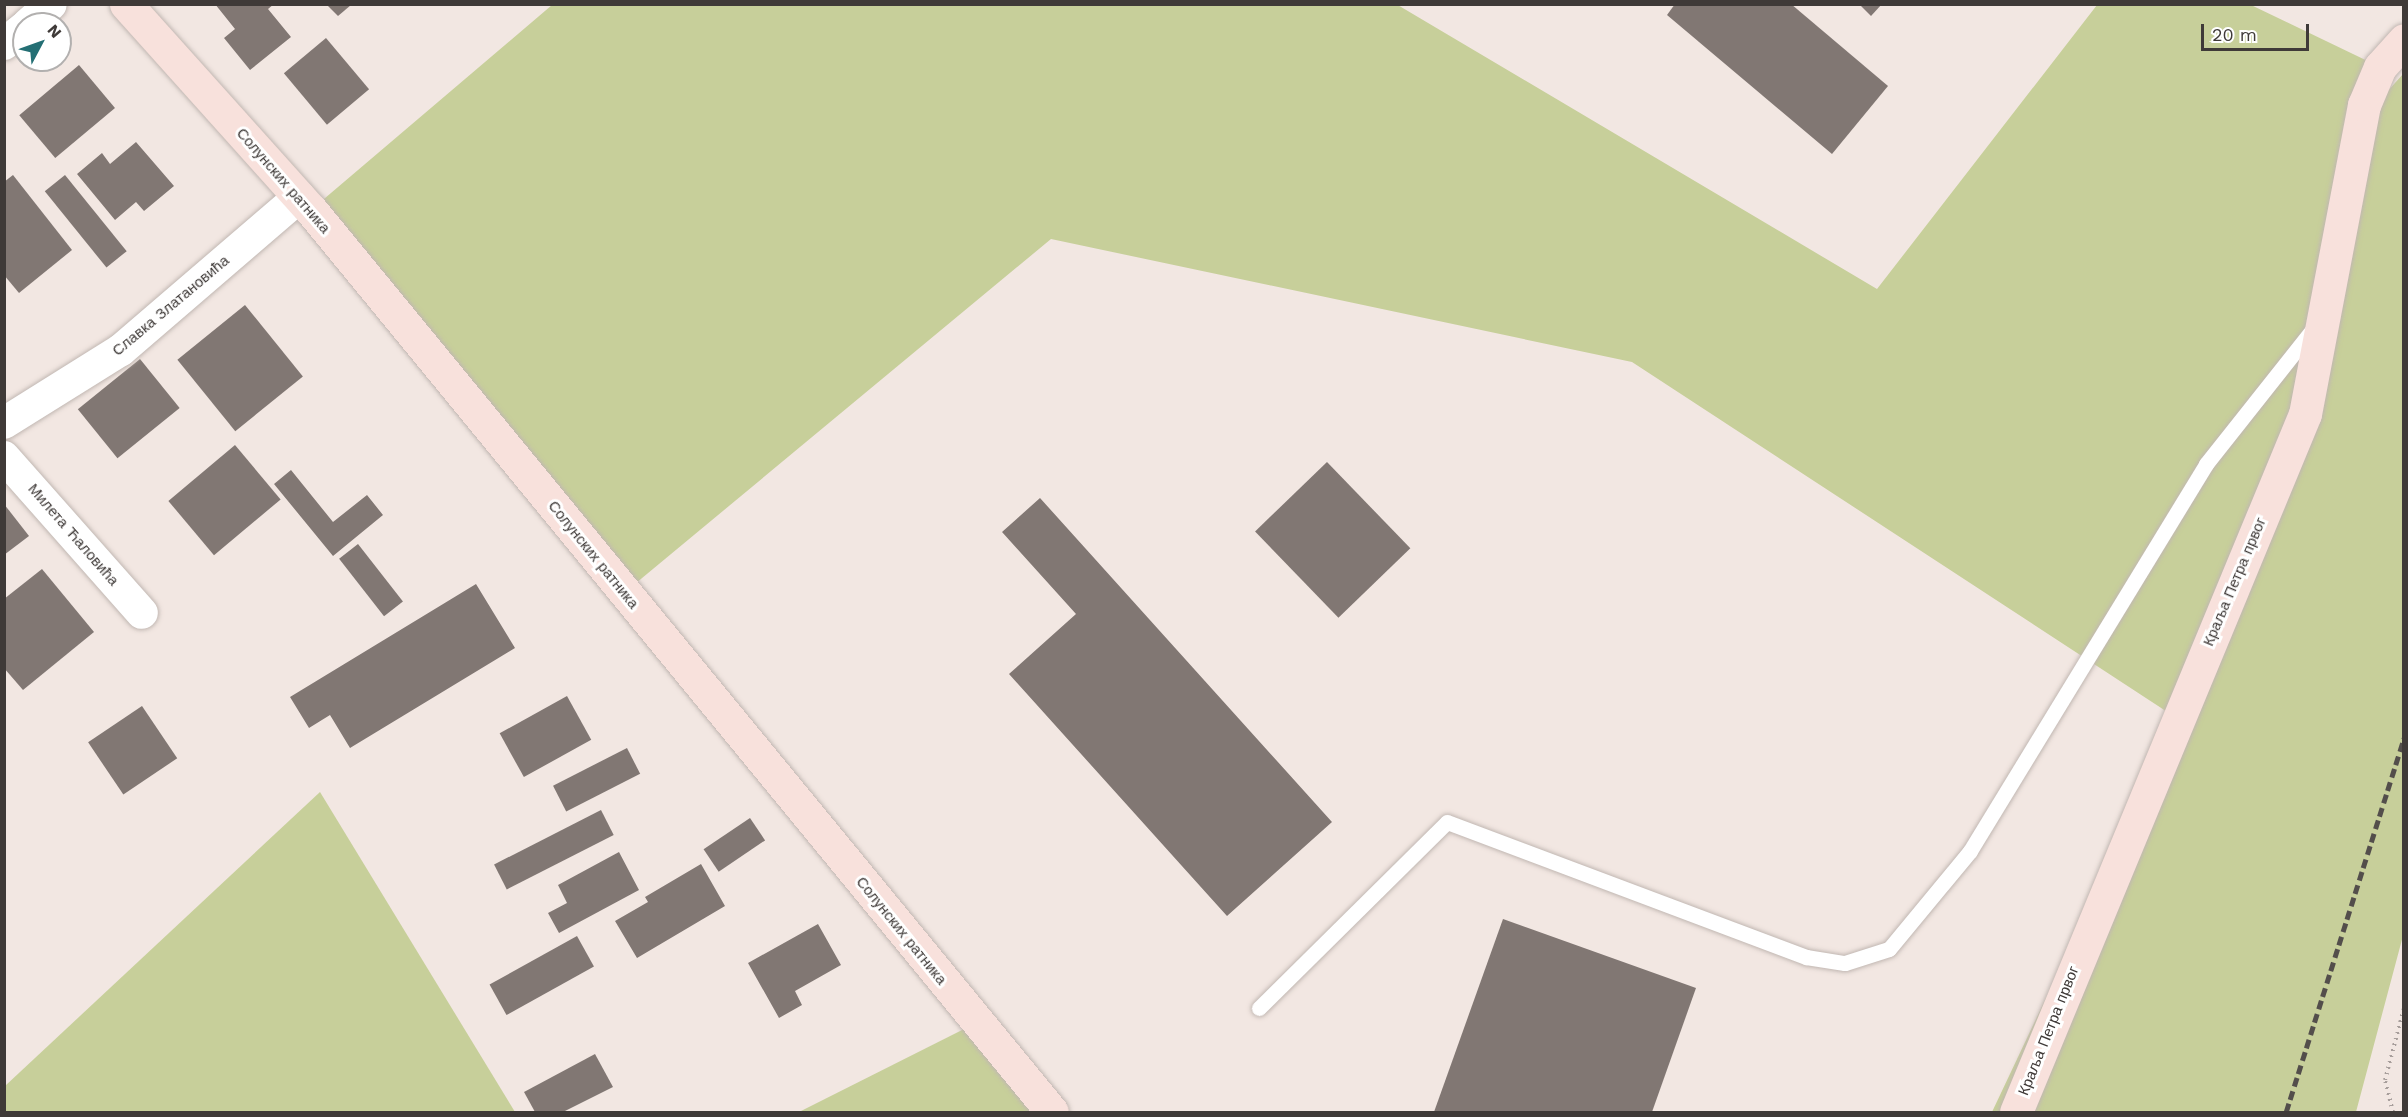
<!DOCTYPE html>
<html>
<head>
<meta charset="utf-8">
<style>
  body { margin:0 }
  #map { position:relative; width:2408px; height:1117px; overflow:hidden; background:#f2e7e2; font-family:"Work Sans",sans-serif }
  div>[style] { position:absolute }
  .green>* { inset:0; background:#c7cf9a }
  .building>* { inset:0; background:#817773; transform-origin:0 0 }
  .path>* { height:4px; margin-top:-2px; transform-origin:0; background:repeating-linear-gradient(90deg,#a79e9b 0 1.5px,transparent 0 6px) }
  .roads { filter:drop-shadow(0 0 2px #c1b7b2) drop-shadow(0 0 2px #c1b7b2) }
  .lane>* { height:15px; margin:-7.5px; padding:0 7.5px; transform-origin:7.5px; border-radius:7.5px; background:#fff }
  .street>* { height:32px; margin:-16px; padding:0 16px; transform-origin:16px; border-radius:16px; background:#fff }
  .secondary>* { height:33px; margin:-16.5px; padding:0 16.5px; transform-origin:16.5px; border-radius:16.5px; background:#f8e1dc }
  .rail>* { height:4.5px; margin-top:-2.25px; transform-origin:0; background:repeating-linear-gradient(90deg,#534e4b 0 9px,transparent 0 13.5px) }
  span { translate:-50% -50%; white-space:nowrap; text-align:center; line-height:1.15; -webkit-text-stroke:6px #fff; paint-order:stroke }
  .street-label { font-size:15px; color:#3f3a38 }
  .frame { position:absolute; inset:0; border:6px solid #3f3a38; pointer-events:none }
  .north { position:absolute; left:12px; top:12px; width:60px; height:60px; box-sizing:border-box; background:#fff; border:2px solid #b2b0af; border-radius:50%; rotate:49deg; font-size:16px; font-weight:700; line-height:24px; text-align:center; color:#3f3a38 }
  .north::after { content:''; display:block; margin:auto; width:21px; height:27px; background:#246f74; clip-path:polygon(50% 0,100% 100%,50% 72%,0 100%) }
  .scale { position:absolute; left:2201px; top:24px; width:108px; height:27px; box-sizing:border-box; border:3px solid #3f3a38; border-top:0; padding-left:8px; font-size:18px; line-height:21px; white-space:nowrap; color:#3f3a38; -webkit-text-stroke:4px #fff; paint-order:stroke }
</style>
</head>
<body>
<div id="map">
  <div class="green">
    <div style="clip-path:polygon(1396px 4px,1877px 289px,2097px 5px,2251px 5px,2380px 67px,2386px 93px,2403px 74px,2404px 932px,2356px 1112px,1992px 1112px,2178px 719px,1632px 362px,1051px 239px,624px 593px,311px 210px,552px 5px)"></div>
    <div style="clip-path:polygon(320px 792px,515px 1112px,5px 1112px,5px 1086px)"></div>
    <div style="clip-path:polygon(976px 1023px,1052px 1112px,799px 1112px)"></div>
  </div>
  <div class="building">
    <div style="clip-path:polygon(215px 4px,274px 4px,268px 9px,291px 37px,250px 70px,224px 38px,235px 29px)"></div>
    <div style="clip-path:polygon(1675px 4px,1791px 4px,1888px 86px,1832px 154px,1667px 15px)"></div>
    <div style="clip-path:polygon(1859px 4px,1882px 4px,1871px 16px)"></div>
    <div style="clip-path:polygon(327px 5px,351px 5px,338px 16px)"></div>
    <div style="left:326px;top:38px;width:67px;height:55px;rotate:50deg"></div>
    <div style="left:79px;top:65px;width:56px;height:78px;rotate:50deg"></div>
    <div style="clip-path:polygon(136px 142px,174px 186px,144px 211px,136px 202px,115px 220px,77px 174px,102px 153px,110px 164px)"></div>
    <div style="clip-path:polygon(13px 175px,72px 250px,19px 293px,4px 275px,4px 182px)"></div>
    <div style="left:65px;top:175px;width:98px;height:26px;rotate:51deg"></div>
    <div style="left:245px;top:305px;width:92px;height:87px;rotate:51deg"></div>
    <div style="left:140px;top:359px;width:63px;height:80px;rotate:51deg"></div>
    <div style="left:235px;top:445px;width:71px;height:87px;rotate:50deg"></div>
    <div style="left:1327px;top:462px;width:120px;height:100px;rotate:46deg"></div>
    <div style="clip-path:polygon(291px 470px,333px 522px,367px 495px,383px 515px,333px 556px,274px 484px)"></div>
    <div style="clip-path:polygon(1040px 498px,1332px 822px,1227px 916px,1009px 674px,1076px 614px,1002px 532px)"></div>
    <div style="clip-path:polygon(4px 504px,29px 536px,4px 555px)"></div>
    <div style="left:358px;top:544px;width:73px;height:24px;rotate:52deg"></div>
    <div style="clip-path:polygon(42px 569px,94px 632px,23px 690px,4px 668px,4px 599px)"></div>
    <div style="clip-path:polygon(476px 584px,515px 648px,350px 748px,330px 715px,309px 728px,290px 697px)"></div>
    <div style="left:567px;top:696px;width:50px;height:77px;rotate:61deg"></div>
    <div style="left:142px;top:706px;width:63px;height:65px;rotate:56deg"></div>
    <div style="left:627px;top:748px;width:29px;height:83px;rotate:63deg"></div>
    <div style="left:601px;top:810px;width:28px;height:120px;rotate:63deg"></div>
    <div style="left:750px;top:818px;width:27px;height:56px;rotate:56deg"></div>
    <div style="clip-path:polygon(619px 852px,639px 890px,559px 933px,548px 913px,567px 903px,558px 885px)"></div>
    <div style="clip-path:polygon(701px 864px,725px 906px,637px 958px,615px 921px,648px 902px,645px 897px)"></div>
    <div style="clip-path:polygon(1503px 919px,1696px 988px,1652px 1112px,1434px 1112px)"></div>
    <div style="clip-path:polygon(818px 924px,841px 965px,795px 991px,802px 1005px,779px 1018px,748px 963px)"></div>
    <div style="left:577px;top:936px;width:35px;height:100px;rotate:61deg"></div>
    <div style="clip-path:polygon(595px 1054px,613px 1087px,563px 1112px,535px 1112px,524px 1092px)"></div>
  </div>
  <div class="path">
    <div style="left:2393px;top:1112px;width:33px;rotate:-104deg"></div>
    <div style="left:2385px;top:1080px;width:74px;rotate:-75.2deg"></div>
  </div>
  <div class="roads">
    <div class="lane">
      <div style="left:1259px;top:1008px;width:264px;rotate:-44.7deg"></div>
      <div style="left:1447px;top:822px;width:384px;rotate:20.6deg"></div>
      <div style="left:1806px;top:957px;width:39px;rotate:9deg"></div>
      <div style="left:1845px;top:963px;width:46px;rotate:-17.7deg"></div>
      <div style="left:1889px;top:949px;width:127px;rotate:-50.4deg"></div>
      <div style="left:1970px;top:851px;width:453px;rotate:-58.6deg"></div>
      <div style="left:2206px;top:464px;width:172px;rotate:-51.6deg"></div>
    </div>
    <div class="street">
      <div style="left:28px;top:24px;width:30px;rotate:-41deg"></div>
      <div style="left:4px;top:44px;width:26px;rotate:-39deg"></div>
      <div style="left:4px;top:423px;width:138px;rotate:-32deg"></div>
      <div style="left:121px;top:350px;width:235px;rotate:-40.7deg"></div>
      <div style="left:4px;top:457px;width:208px;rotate:48.5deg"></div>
    </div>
    <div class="secondary">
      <div style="left:126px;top:4px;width:277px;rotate:48.1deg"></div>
      <div style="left:311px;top:210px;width:1167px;rotate:50.6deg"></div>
      <div style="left:2016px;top:1112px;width:755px;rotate:-67.51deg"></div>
      <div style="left:2305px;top:414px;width:315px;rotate:-79.2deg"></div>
      <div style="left:2364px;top:105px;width:41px;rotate:-67.2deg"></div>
      <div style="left:2380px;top:67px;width:36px;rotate:-48deg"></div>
    </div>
  </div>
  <div class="rail">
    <div style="left:2286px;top:1112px;width:392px;rotate:-72.5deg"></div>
  </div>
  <div class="street-label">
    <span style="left:283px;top:181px;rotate:49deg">Солунских ратника</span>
    <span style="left:171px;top:306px;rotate:-40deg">Славка Златановића</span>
    <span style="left:73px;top:535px;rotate:49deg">Милета Ћаловића</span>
    <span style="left:593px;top:555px;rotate:51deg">Солунских ратника</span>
    <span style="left:2235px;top:582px;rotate:-67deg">Краља Петра првог</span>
    <span style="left:901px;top:931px;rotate:51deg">Солунских ратника</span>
    <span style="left:2049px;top:1031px;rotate:-68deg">Краља Петра првог</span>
  </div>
  <div class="frame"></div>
  <div class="north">N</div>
  <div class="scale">20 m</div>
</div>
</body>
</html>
